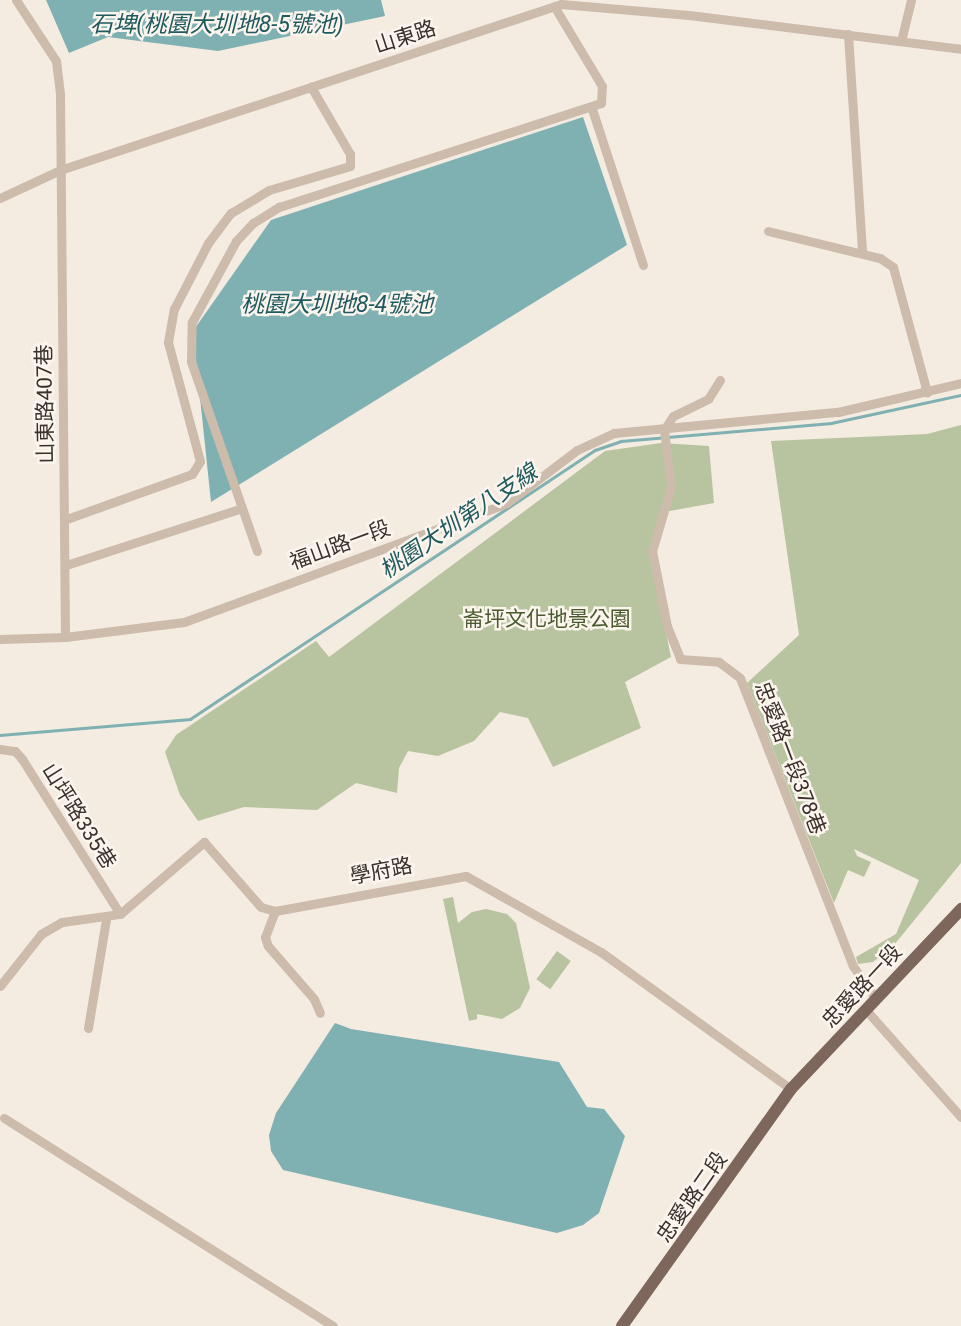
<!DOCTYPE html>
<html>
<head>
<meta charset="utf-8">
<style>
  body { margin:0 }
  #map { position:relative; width:961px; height:1326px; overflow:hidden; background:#f4ebe1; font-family:Roboto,"Noto Sans TC",sans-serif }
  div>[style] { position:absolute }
  .green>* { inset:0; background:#b8c4a0; transform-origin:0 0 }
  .water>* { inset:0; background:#7fb0b2 }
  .stream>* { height:2.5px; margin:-1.25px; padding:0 1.25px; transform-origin:1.25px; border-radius:1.25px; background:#7fb0b2 }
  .minor>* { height:9px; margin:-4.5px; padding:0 4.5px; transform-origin:4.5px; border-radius:4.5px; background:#cdbbac }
  .major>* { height:12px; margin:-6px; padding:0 6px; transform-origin:6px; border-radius:6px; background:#7d675c }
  span { translate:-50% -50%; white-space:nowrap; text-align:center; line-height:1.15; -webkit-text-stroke:5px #fbf5ee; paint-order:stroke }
  .street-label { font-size:21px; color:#3b302b }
  .park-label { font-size:21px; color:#4a5a2e }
  .water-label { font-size:23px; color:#1f5a5e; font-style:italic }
</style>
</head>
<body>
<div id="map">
  <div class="green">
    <div style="clip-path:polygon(961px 425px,961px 863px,894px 945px,873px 962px,858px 964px,856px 957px,896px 934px,919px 880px,854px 849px,857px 856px,871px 862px,864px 877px,848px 870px,834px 903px,747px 683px,799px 635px,771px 441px,927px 434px)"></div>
    <div style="clip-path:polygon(661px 443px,709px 446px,714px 503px,664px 512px,649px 549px,671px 657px,625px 682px,641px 728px,553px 767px,528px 718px,500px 712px,474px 741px,438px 756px,408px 751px,399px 768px,397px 793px,356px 783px,317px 810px,244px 807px,198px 821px,180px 795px,165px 752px,176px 735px,316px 641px,329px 657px,605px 451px)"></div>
    <div style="clip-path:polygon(453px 897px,458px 923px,472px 912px,486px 909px,507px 914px,516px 923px,530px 988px,520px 1008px,502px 1019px,477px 1014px,477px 1019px,469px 1021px,443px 899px)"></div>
    <div style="left:557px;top:951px;width:17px;height:35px;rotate:36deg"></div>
  </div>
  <div class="water">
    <div style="clip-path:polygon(46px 0,381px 0,385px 16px,218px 51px,108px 37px,69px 53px)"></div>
    <div style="clip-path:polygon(583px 117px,627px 245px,211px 502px,193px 331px,271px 220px)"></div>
    <div style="clip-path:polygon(335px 1023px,351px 1029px,559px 1062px,587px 1107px,604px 1109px,625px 1136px,599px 1213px,583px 1225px,557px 1233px,283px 1170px,271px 1151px,269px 1135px,276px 1113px)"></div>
  </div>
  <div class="stream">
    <div style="left:0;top:735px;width:191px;rotate:-4.8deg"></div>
    <div style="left:190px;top:719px;width:486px;rotate:-33.6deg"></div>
    <div style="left:595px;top:450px;width:28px;rotate:-19deg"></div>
    <div style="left:621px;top:441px;width:211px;rotate:-4.9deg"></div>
    <div style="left:831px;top:423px;width:133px;rotate:-12.2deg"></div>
  </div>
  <div class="minor">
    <div style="left:16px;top:0;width:73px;rotate:56.7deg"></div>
    <div style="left:56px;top:61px;width:34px;rotate:83deg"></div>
    <div style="left:60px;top:95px;width:542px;rotate:89.47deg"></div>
    <div style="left:848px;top:34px;width:219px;rotate:86.3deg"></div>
    <div style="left:901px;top:41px;width:42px;rotate:-76.3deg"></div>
    <div style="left:592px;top:109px;width:164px;rotate:71.9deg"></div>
    <div style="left:0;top:198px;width:66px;rotate:-25deg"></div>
    <div style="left:60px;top:170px;width:528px;rotate:-18.33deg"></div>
    <div style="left:561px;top:4px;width:128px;rotate:4.9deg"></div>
    <div style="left:689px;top:15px;width:274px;rotate:7.1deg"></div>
    <div style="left:768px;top:231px;width:115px;rotate:13.6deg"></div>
    <div style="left:880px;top:258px;width:16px;rotate:35deg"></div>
    <div style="left:893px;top:267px;width:130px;rotate:74.8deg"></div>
    <div style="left:720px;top:380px;width:22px;rotate:122deg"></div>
    <div style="left:708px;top:399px;width:39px;rotate:154deg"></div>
    <div style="left:673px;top:416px;width:17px;rotate:123deg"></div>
    <div style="left:664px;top:430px;width:57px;rotate:83deg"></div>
    <div style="left:671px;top:487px;width:67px;rotate:106.5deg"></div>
    <div style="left:652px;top:551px;width:76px;rotate:78.7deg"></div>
    <div style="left:667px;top:626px;width:35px;rotate:68deg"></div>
    <div style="left:680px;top:659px;width:39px;rotate:4deg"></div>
    <div style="left:719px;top:662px;width:26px;rotate:37deg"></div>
    <div style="left:740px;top:678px;width:309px;rotate:68.6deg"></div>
    <div style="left:853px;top:966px;width:40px;rotate:55.1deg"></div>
    <div style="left:64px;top:520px;width:136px;rotate:-19.8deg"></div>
    <div style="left:192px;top:474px;width:15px;rotate:-58deg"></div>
    <div style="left:200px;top:461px;width:123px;rotate:-105.1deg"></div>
    <div style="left:168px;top:342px;width:34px;rotate:-80deg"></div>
    <div style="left:174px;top:309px;width:74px;rotate:-62.7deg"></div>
    <div style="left:208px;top:243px;width:38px;rotate:-53deg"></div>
    <div style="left:231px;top:213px;width:44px;rotate:-31.2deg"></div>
    <div style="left:269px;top:190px;width:84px;rotate:-16.5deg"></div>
    <div style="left:350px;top:166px;width:12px;rotate:-90deg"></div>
    <div style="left:350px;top:154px;width:78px;rotate:-120.2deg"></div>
    <div style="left:257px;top:551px;width:201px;rotate:-109.2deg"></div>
    <div style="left:191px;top:361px;width:39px;rotate:-89deg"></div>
    <div style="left:192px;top:322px;width:92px;rotate:-61.5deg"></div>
    <div style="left:236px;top:241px;width:25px;rotate:-47deg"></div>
    <div style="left:253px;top:223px;width:31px;rotate:-32deg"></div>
    <div style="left:279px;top:207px;width:338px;rotate:-17.9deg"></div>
    <div style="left:601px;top:103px;width:17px;rotate:-87deg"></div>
    <div style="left:602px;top:86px;width:93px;rotate:-121deg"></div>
    <div style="left:66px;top:565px;width:182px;rotate:-17.9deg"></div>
    <div style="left:0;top:639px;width:65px;rotate:-1.8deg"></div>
    <div style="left:65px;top:637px;width:120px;rotate:-7.2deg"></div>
    <div style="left:184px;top:622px;width:344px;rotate:-20.2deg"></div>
    <div style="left:507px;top:503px;width:88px;rotate:-37.1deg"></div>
    <div style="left:577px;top:450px;width:41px;rotate:-24.7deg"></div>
    <div style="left:614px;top:433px;width:225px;rotate:-5.4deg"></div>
    <div style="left:838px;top:412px;width:126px;rotate:-13.3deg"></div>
    <div style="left:0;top:749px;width:15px;rotate:8deg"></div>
    <div style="left:15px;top:751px;width:11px;rotate:49deg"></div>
    <div style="left:22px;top:759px;width:183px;rotate:57.7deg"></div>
    <div style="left:275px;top:911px;width:28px;rotate:111deg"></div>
    <div style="left:265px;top:937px;width:9px;rotate:72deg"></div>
    <div style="left:268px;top:946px;width:70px;rotate:49deg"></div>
    <div style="left:314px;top:999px;width:15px;rotate:67deg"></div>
    <div style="left:0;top:986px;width:66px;rotate:-51.7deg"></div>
    <div style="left:41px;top:934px;width:24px;rotate:-30deg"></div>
    <div style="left:62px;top:922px;width:59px;rotate:-7.9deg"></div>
    <div style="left:120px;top:914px;width:111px;rotate:-40.6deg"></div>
    <div style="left:204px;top:842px;width:86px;rotate:48.8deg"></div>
    <div style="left:261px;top:907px;width:15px;rotate:16deg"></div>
    <div style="left:275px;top:911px;width:194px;rotate:-10.4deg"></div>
    <div style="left:466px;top:876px;width:155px;rotate:29.4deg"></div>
    <div style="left:601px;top:952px;width:234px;rotate:35.8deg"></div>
    <div style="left:866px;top:1010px;width:143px;rotate:48.4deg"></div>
    <div style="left:88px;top:1028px;width:110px;rotate:-80.6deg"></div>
    <div style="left:4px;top:1118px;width:389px;rotate:32.3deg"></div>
  </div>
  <div class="major">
    <div style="left:622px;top:1326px;width:291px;rotate:-54.5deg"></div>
    <div style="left:791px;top:1089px;width:248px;rotate:-46.6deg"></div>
  </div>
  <div class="street-label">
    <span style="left:405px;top:37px;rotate:-18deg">山東路</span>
    <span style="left:45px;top:404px;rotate:-91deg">山東路407巷</span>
    <span style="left:340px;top:545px;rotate:-20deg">福山路一段</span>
    <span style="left:790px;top:758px;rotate:69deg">忠愛路一段378巷</span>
    <span style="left:79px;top:816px;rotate:58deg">山坪路335巷</span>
    <span style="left:381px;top:871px;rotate:-11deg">學府路</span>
    <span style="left:862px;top:986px;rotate:-47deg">忠愛路一段</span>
    <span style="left:692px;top:1197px;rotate:-55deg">忠愛路二段</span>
  </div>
  <div class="park-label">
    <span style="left:547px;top:619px">崙坪文化地景公園</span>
  </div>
  <div class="water-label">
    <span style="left:217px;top:25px">石埤(桃園大圳地8-5號池)</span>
    <span style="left:337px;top:305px">桃園大圳地8-4號池</span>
    <span style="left:459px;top:522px;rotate:-34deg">桃園大圳第八支線</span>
  </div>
</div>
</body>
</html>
